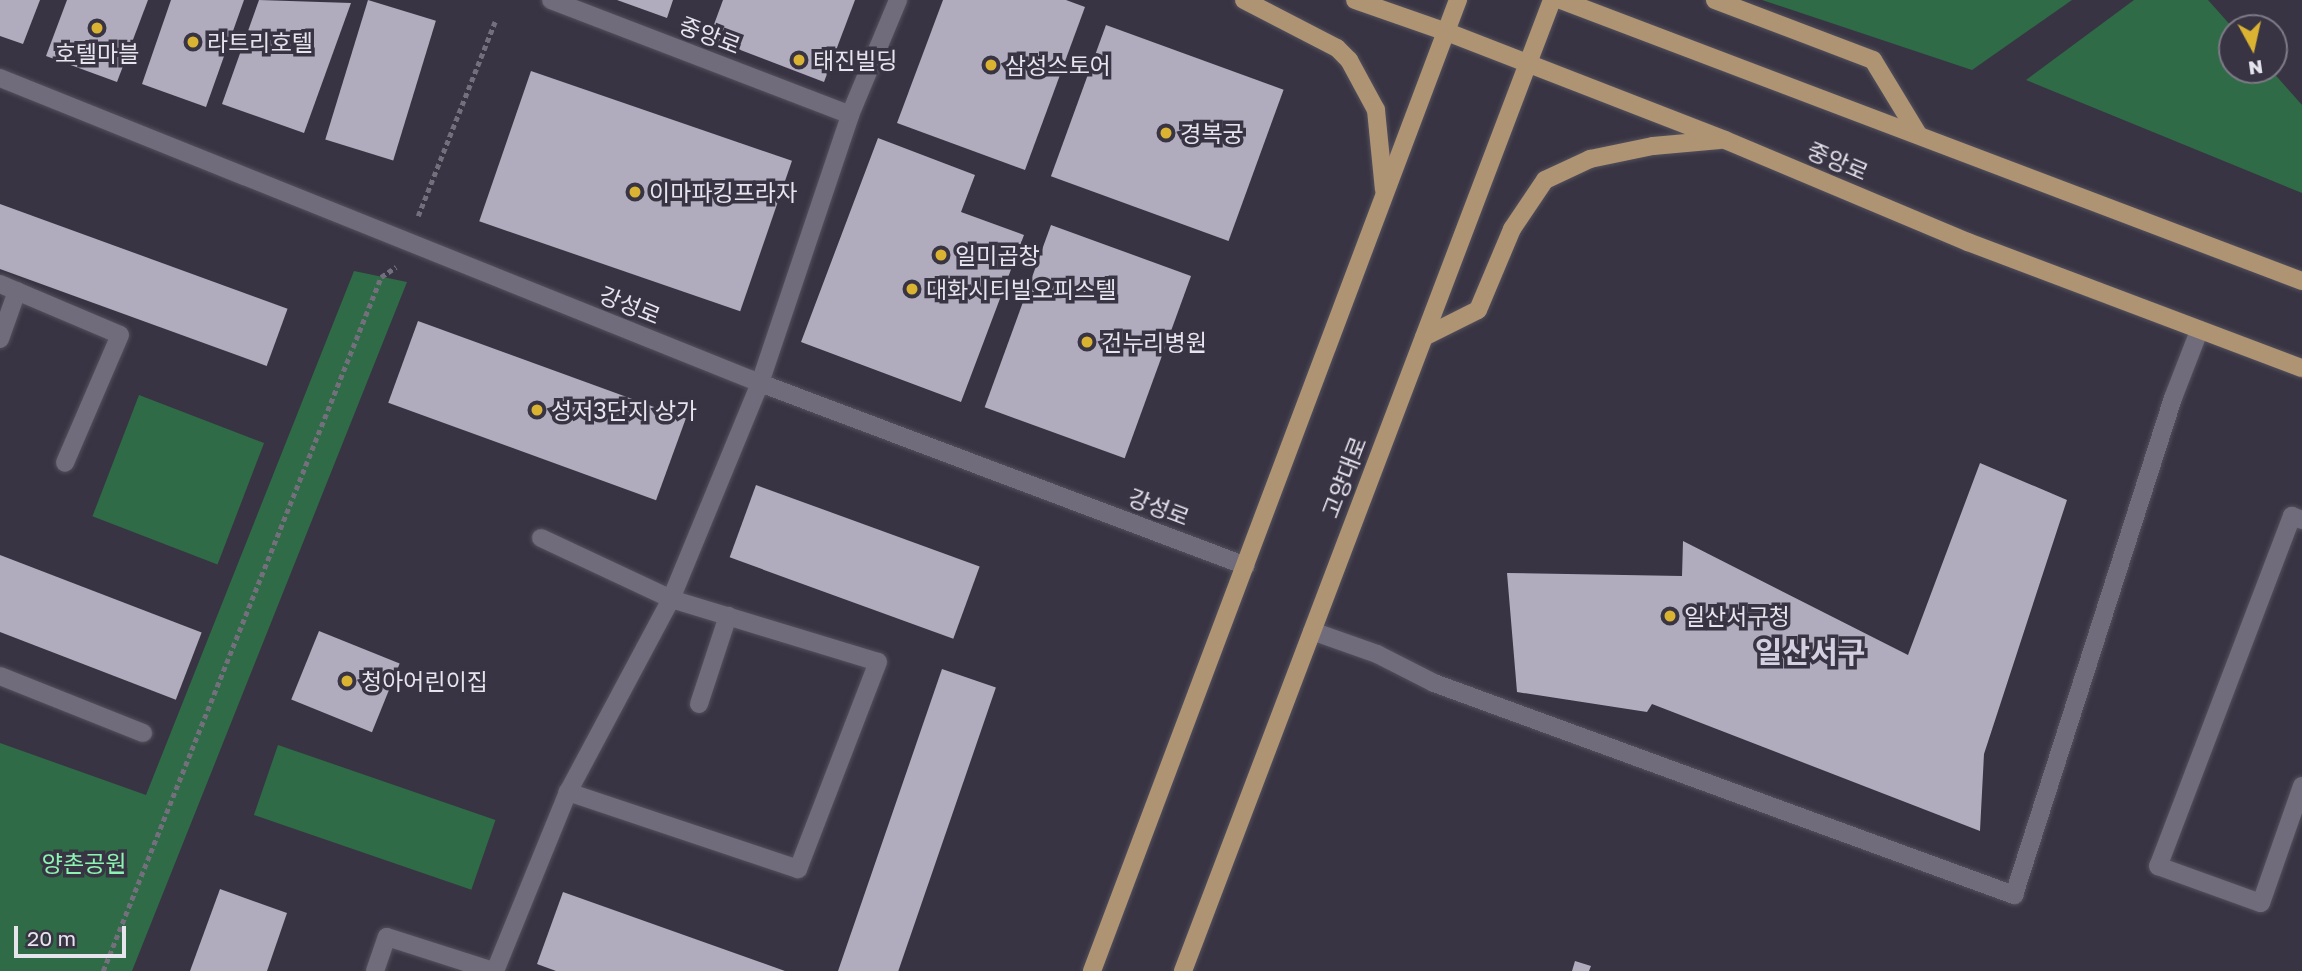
<!DOCTYPE html>
<html>
<head>
<meta charset="utf-8">
<style>
  body { margin:0 }
  #map { position:relative; width:2302px; height:971px; overflow:hidden; background:#393443; font-family:"Golos Text","Noto Sans KR",sans-serif }
  div>[style] { position:absolute }
  .green>* { inset:0; background:#2e6b46; transform-origin:0 0 }
  .building>* { inset:0; background:#b0abbd; transform-origin:0 0 }
  .path>* { height:4.5px; margin-top:-2.25px; transform-origin:0; background:repeating-linear-gradient(90deg,#736f7c 0 5px,transparent 0 8.5px) }
  .roads { filter:drop-shadow(0 0 2px #53505c) drop-shadow(0 0 2px #53505c) }
  .service>* { height:18px; margin:-9px; padding:0 9px; transform-origin:9px; border-radius:9px; background:#706c7c }
  .minor>* { height:18px; margin:-9px; padding:0 9px; transform-origin:9px; border-radius:9px; background:#706c7c }
  .tertiary>* { height:18px; margin:-9px; padding:0 9px; transform-origin:9px; border-radius:9px; background:#706c7c }
  .primary>* { height:18px; margin:-9px; padding:0 9px; transform-origin:9px; border-radius:9px; background:#af9474 }
  .dots>* { width:19px; height:19px; translate:-50% -50%; box-sizing:border-box; border:4px solid #393443; border-radius:50% }
  span { translate:-50% -50%; white-space:nowrap; text-align:center; line-height:1.15; -webkit-text-stroke:7px #393443; paint-order:stroke }
  .street-label { font-size:23px; color:#e6e4ed }
  .poi-label { font-size:23px; color:#e6e4ed }
  .left { translate:0 -50%; text-align:left }
  .park-label { font-size:23px; color:#8cf4b2 }
  .district-label { font-size:30px; color:#d4d0e2; font-weight:700 }
  .north { position:absolute; left:2218px; top:14px; width:70px; height:70px; box-sizing:border-box; background:#393443; border:2px solid #7e7a87; border-radius:50%; rotate:172deg; font-size:19px; font-weight:700; line-height:28px; text-align:center; color:#e6e4ed }
  .north::after { content:''; display:block; margin:auto; width:24px; height:32px; background:#dab333; clip-path:polygon(50% 0,100% 100%,50% 72%,0 100%) }
  .scale { position:absolute; left:14px; top:926px; width:112px; height:32px; box-sizing:border-box; border:4px solid #e6e4ed; border-top:0; padding-left:9px; font-size:21px; line-height:24px; white-space:nowrap; color:#e6e4ed; -webkit-text-stroke:5px #393443; paint-order:stroke }
</style>
</head>
<body>
<div id="map">
  <div class="green">
    <div style="clip-path:polygon(1762px 0,2072px 0,1972px 70px)"></div>
    <div style="clip-path:polygon(2134px 0,2208px 0,2233px 28px,2232px 70px,2271px 70px,2302px 105px,2302px 193px,2026px 80px)"></div>
    <div style="clip-path:polygon(354px 271px,407px 282px,132px 971px,0 971px,0 743px,146px 795px)"></div>
    <div style="left:139px;top:395px;width:134px;height:130px;rotate:21deg"></div>
    <div style="left:278px;top:745px;width:230px;height:74px;rotate:19deg"></div>
  </div>
  <div class="building">
    <div style="clip-path:polygon(0 0,40px 0,23px 44px,0 36px)"></div>
    <div style="clip-path:polygon(67px 0,148px 0,117px 82px,46px 56px)"></div>
    <div style="clip-path:polygon(171px 0,244px 0,206px 107px,142px 84px)"></div>
    <div style="clip-path:polygon(259px 0,351px 3px,304px 133px,222px 104px)"></div>
    <div style="left:368px;top:0;width:71px;height:146px;rotate:17deg"></div>
    <div style="clip-path:polygon(617px 0,673px 0,667px 18px)"></div>
    <div style="clip-path:polygon(723px 0,855px 0,824px 82px,709px 38px)"></div>
    <div style="clip-path:polygon(943px 0,1066px 0,1085px 7px,1025px 170px,897px 123px)"></div>
    <div style="left:1106px;top:25px;width:189px;height:161px;rotate:20deg"></div>
    <div style="left:531px;top:71px;width:276px;height:159px;rotate:19deg"></div>
    <div style="clip-path:polygon(878px 138px,975px 175px,961px 212px,1024px 235px,961px 402px,801px 342px)"></div>
    <div style="left:0;top:204px;width:306px;height:61px;rotate:20deg"></div>
    <div style="left:1051px;top:225px;width:149px;height:194px;rotate:20deg"></div>
    <div style="left:418px;top:321px;width:285px;height:87px;rotate:20deg"></div>
    <div style="clip-path:polygon(1980px 463px,2067px 500px,1984px 754px,1980px 831px,1652px 704px,1647px 712px,1517px 692px,1507px 573px,1682px 576px,1683px 541px,1908px 655px)"></div>
    <div style="left:756px;top:485px;width:238px;height:77px;rotate:20deg"></div>
    <div style="left:0;top:555px;width:216px;height:72px;rotate:21deg"></div>
    <div style="left:319px;top:631px;width:87px;height:74px;rotate:22deg"></div>
    <div style="left:942px;top:669px;width:57px;height:321px;rotate:19deg"></div>
    <div style="clip-path:polygon(220px 889px,287px 913px,267px 971px,190px 971px)"></div>
    <div style="clip-path:polygon(563px 892px,785px 971px,556px 971px,537px 964px)"></div>
    <div style="clip-path:polygon(1575px 961px,1591px 966px,1589px 971px,1572px 971px)"></div>
  </div>
  <div class="path">
    <div style="left:418px;top:216px;width:209px;rotate:-68.4deg"></div>
    <div style="left:103px;top:971px;width:748px;rotate:-68.17deg"></div>
    <div style="left:381px;top:277px;width:18px;rotate:-34deg"></div>
  </div>
  <div class="roads">
    <div class="service">
      <div style="left:0;top:284px;width:130px;rotate:23deg"></div>
      <div style="left:120px;top:335px;width:139px;rotate:113.3deg"></div>
      <div style="left:0;top:339px;width:51px;rotate:-70.5deg"></div>
      <div style="left:2302px;top:520px;width:11px;rotate:-158deg"></div>
      <div style="left:2292px;top:516px;width:375px;rotate:110.9deg"></div>
      <div style="left:2158px;top:866px;width:109px;rotate:19.8deg"></div>
      <div style="left:2261px;top:903px;width:124px;rotate:-70.7deg"></div>
      <div style="left:541px;top:538px;width:144px;rotate:25.1deg"></div>
      <div style="left:671px;top:599px;width:216px;rotate:16.9deg"></div>
      <div style="left:878px;top:662px;width:222px;rotate:111.1deg"></div>
      <div style="left:798px;top:869px;width:243px;rotate:-161.5deg"></div>
      <div style="left:1312px;top:631px;width:69px;rotate:19.5deg"></div>
      <div style="left:1377px;top:654px;width:64px;rotate:27deg"></div>
      <div style="left:1434px;top:683px;width:618px;rotate:20.08deg"></div>
      <div style="left:2014px;top:895px;width:522px;rotate:-72.26deg"></div>
      <div style="left:2173px;top:398px;width:72px;rotate:-68.8deg"></div>
      <div style="left:0;top:676px;width:154px;rotate:21.7deg"></div>
      <div style="left:699px;top:704px;width:93px;rotate:-71.8deg"></div>
      <div style="left:375px;top:971px;width:36px;rotate:-71deg"></div>
      <div style="left:387px;top:937px;width:111px;rotate:17.8deg"></div>
      <div style="left:495px;top:971px;width:193px;rotate:-67.8deg"></div>
      <div style="left:568px;top:792px;width:219px;rotate:-61.9deg"></div>
      <div style="left:671px;top:599px;width:234px;rotate:-67.6deg"></div>
    </div>
    <div class="minor">
      <div style="left:551px;top:0;width:320px;rotate:21deg"></div>
      <div style="left:760px;top:383px;width:283px;rotate:-71.4deg"></div>
      <div style="left:850px;top:115px;width:125px;rotate:-67.3deg"></div>
    </div>
    <div class="tertiary">
      <div style="left:0;top:78px;width:819px;rotate:21.87deg"></div>
      <div style="left:760px;top:383px;width:519px;rotate:20.63deg"></div>
    </div>
    <div class="primary">
      <div style="left:1244px;top:0;width:105px;rotate:27.3deg"></div>
      <div style="left:1337px;top:48px;width:17px;rotate:45deg"></div>
      <div style="left:1349px;top:60px;width:57px;rotate:61.6deg"></div>
      <div style="left:1376px;top:110px;width:80px;rotate:84.3deg"></div>
      <div style="left:1355px;top:0;width:97px;rotate:19.2deg"></div>
      <div style="left:1447px;top:32px;width:298px;rotate:21.2deg"></div>
      <div style="left:1725px;top:140px;width:264px;rotate:22.8deg"></div>
      <div style="left:1968px;top:242px;width:357px;rotate:20.7deg"></div>
      <div style="left:1561px;top:0;width:792px;rotate:20.77deg"></div>
      <div style="left:1715px;top:0;width:169px;rotate:20.8deg"></div>
      <div style="left:1873px;top:60px;width:87px;rotate:58.7deg"></div>
      <div style="left:1424px;top:337px;width:60px;rotate:-26.6deg"></div>
      <div style="left:1478px;top:310px;width:88px;rotate:-67.2deg"></div>
      <div style="left:1512px;top:229px;width:59px;rotate:-56deg"></div>
      <div style="left:1545px;top:180px;width:50px;rotate:-25deg"></div>
      <div style="left:1590px;top:159px;width:64px;rotate:-11.7deg"></div>
      <div style="left:1653px;top:146px;width:67px;rotate:-5.1deg"></div>
      <div style="left:1092px;top:971px;width:1038px;rotate:-69.35deg"></div>
      <div style="left:1183px;top:971px;width:1039px;rotate:-69.19deg"></div>
    </div>
  </div>
  <div class="dots">
    <div style="left:97px;top:28px;background:#dab333"></div>
    <div style="left:193px;top:42px;background:#dab333"></div>
    <div style="left:799px;top:60px;background:#dab333"></div>
    <div style="left:991px;top:65px;background:#dab333"></div>
    <div style="left:1166px;top:133px;background:#dab333"></div>
    <div style="left:635px;top:192px;background:#dab333"></div>
    <div style="left:941px;top:255px;background:#dab333"></div>
    <div style="left:912px;top:289px;background:#dab333"></div>
    <div style="left:1087px;top:342px;background:#dab333"></div>
    <div style="left:537px;top:410px;background:#dab333"></div>
    <div style="left:1670px;top:616px;background:#dab333"></div>
    <div style="left:347px;top:681px;background:#dab333"></div>
  </div>
  <div class="street-label">
    <span style="left:710px;top:35px;rotate:21deg">중앙로</span>
    <span style="left:1838px;top:161px;rotate:23deg">중앙로</span>
    <span style="left:630px;top:305px;rotate:22deg">강성로</span>
    <span style="left:1344px;top:477px;rotate:-69deg">고양대로</span>
    <span style="left:1159px;top:507px;rotate:21deg">강성로</span>
  </div>
  <div class="poi-label">
    <span class="left" style="left:207px;top:42px">라트리호텔</span>
    <span style="left:97px;top:53px">호텔마블</span>
    <span class="left" style="left:813px;top:60px">태진빌딩</span>
    <span class="left" style="left:1005px;top:65px">삼성스토어</span>
    <span class="left" style="left:1180px;top:133px">경복궁</span>
    <span class="left" style="left:649px;top:192px">이마파킹프라자</span>
    <span class="left" style="left:955px;top:255px">일미곱창</span>
    <span class="left" style="left:926px;top:289px">대화시티빌오피스텔</span>
    <span class="left" style="left:1101px;top:342px">건누리병원</span>
    <span class="left" style="left:551px;top:410px">성저3단지 상가</span>
    <span class="left" style="left:1684px;top:616px">일산서구청</span>
    <span class="left" style="left:361px;top:681px">청아어린이집</span>
  </div>
  <div class="park-label">
    <span style="left:84px;top:863px">양촌공원</span>
  </div>
  <div class="district-label">
    <span style="left:1810px;top:652px">일산서구</span>
  </div>
  <div class="north">N</div>
  <div class="scale">20 m</div>
</div>
</body>
</html>
